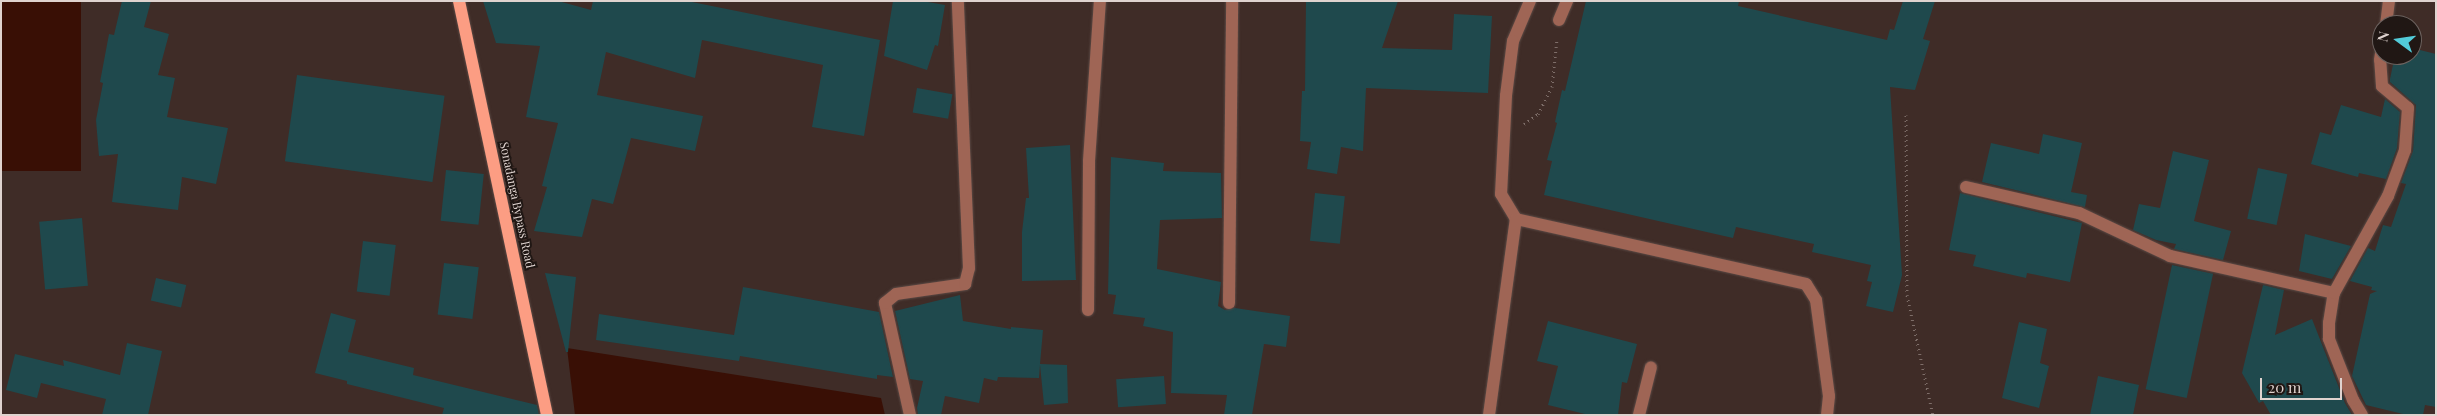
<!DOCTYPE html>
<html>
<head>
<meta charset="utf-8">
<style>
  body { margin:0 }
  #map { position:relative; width:2437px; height:416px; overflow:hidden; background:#3f2c27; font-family:"Playfair Display",serif }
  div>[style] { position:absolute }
  .water>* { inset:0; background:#390f05; transform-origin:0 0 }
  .building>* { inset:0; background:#1f494d; transform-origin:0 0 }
  .path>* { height:3px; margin-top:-1.5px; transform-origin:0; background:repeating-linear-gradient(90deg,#7e6e69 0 1px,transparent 0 5px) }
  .roads { filter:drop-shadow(0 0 1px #5c4a45) drop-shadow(0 0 1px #5c4a45) }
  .minor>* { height:12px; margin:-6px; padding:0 6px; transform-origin:6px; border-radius:6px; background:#9f6555 }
  .major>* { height:12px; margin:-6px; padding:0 6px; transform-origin:6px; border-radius:6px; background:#fc9d83 }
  span { translate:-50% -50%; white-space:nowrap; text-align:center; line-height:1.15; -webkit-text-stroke:4px #201714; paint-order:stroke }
  .street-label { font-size:12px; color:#dfd3cf }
  .frame { position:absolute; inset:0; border:2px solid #dfd3cf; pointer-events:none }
  .north { position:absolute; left:2372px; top:15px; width:50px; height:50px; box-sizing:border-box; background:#201714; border:1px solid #6c625f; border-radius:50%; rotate:284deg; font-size:14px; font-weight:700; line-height:20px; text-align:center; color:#dfd3cf }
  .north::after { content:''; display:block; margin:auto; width:18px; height:22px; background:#52cbd9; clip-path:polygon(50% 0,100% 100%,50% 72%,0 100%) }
  .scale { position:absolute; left:2260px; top:378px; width:82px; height:22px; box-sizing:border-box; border:2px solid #dfd3cf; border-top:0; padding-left:6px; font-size:15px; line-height:18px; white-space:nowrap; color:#dfd3cf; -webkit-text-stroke:4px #201714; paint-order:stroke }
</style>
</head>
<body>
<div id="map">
  <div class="water">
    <div style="left:1px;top:1px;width:80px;height:170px"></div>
    <div style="clip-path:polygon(567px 348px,881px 398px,885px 415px,575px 415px)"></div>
  </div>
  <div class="building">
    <div style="clip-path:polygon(122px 1px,151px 1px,144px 27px,169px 34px,158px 75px,175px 78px,167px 117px,228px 128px,216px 184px,182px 177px,178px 210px,112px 202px,118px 154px,99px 156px,96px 120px,103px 83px,100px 82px,109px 34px,114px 35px)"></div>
    <div style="clip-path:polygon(483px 1px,558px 1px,591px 10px,593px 1px,687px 1px,880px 40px,864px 136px,812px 127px,823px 65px,702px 40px,695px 78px,606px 52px,597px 95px,703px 116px,695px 151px,631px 138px,613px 204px,592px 199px,582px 237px,534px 231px,547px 187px,542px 186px,558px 123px,526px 117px,540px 46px,496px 43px)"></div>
    <div style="clip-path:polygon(893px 1px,922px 1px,945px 5px,938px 46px,935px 45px,927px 70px,884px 56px)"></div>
    <div style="clip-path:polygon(1306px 1px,1398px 1px,1382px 48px,1452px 50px,1454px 14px,1492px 16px,1488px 93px,1366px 88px,1363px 151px,1341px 147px,1337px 174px,1307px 169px,1311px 142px,1300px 141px,1302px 91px,1305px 91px)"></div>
    <div style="clip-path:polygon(1586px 1px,1739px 1px,1738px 6px,1887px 40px,1890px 29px,1894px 30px,1903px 1px,1935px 1px,1923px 39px,1930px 41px,1915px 90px,1890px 87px,1902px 275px,1893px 312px,1866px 306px,1872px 282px,1867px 281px,1871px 265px,1812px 252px,1814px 244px,1736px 227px,1733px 238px,1544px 195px,1552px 161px,1547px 160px,1557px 123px,1555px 122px,1562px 90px,1565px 91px)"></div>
    <div style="clip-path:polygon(2412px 48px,2436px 54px,2436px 407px,2425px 405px,2423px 415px,2407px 415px,2366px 405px,2352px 376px,2370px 294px,2377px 291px,2371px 290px,2372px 287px,2350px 281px,2368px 248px,2375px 251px,2383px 225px,2391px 227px,2406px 184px,2401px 183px,2413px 151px,2416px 105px,2390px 82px,2390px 79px,2395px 55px,2412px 55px)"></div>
    <div style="left:297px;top:75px;width:149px;height:87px;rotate:8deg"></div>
    <div style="left:917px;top:88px;width:36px;height:25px;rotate:10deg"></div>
    <div style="clip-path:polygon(2385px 99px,2400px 112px,2397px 148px,2386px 179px,2359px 173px,2358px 177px,2311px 164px,2320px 132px,2331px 135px,2341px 105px,2381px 117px)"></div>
    <div style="clip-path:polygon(2043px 134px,2082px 143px,2071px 192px,2087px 195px,2085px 207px,1982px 182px,1991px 143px,2039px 154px)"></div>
    <div style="clip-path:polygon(1070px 145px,1076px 280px,1022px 281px,1022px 232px,1026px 198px,1029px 198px,1026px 148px)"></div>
    <div style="clip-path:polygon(2173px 151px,2209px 160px,2194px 221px,2231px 231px,2223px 260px,2174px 249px,2176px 244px,2156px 240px,2133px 230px,2139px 204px,2160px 208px)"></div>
    <div style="clip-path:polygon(1111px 157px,1164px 163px,1163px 171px,1221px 173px,1222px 218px,1160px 220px,1157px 269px,1221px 282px,1218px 306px,1225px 310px,1235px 308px,1290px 316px,1286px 347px,1264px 344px,1252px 415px,1224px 415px,1227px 395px,1171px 393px,1173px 332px,1143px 326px,1145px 318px,1113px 314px,1116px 295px,1108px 294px)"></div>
    <div style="left:2258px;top:168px;width:30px;height:52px;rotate:12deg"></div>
    <div style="left:446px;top:170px;width:38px;height:51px;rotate:6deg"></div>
    <div style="left:1315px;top:193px;width:30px;height:48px;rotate:6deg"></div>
    <div style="clip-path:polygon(1960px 193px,2082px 223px,2070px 282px,2027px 273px,2026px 278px,1973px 266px,1976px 255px,1949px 250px)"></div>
    <div style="left:82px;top:218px;width:68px;height:43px;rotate:85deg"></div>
    <div style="clip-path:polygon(2305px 234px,2351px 246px,2332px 279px,2299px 271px)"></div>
    <div style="left:363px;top:241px;width:33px;height:51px;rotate:7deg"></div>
    <div style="left:444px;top:263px;width:35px;height:52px;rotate:7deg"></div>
    <div style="left:2172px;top:265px;width:42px;height:127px;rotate:12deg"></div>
    <div style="clip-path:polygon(545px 273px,576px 277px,568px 352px,566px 352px)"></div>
    <div style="left:156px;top:278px;width:31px;height:23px;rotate:13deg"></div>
    <div style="clip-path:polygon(2263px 285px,2284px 290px,2275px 335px,2312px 319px,2345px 403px,2352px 415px,2271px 415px,2263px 401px,2259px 403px,2242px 373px)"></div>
    <div style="clip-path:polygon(743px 287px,879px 312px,893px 377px,877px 375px,877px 379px,740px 356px,739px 361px,596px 340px,599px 314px,734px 335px)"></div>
    <div style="clip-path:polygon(960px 295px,963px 321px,1011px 329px,1011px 327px,1043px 330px,1040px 364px,1067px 365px,1068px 403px,1044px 405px,1040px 365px,1039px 378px,998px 377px,997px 381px,984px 378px,979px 403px,945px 396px,941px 415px,918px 415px,917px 408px,923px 381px,910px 379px,895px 311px)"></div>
    <div style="clip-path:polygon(331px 313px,356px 320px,348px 352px,414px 368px,413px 375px,537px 405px,539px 415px,442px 415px,444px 408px,347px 384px,347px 381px,315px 373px)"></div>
    <div style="clip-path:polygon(1548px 321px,1637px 344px,1627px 383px,1622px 382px,1618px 415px,1589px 415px,1548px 405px,1558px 366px,1537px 361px)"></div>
    <div style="clip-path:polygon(2019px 322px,2047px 329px,2040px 363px,2049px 366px,2039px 408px,2002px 398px)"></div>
    <div style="clip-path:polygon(127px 343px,162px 351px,148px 415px,102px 415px,106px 399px,41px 383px,37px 398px,6px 390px,15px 354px,64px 366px,63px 360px,120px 375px)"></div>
    <div style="left:1164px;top:376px;width:28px;height:48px;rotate:86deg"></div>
    <div style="clip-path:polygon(2098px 376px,2139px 385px,2133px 415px,2090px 415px)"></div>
  </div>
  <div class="path">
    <div style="left:1906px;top:115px;width:180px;rotate:89.7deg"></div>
    <div style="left:1907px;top:295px;width:123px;rotate:77.8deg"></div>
    <div style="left:1524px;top:124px;width:17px;rotate:-36deg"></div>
    <div style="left:1538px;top:114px;width:30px;rotate:-63deg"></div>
    <div style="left:1552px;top:87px;width:48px;rotate:-84.1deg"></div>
  </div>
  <div class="roads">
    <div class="minor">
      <div style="left:1530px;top:1px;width:43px;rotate:113deg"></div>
      <div style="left:1513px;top:41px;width:55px;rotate:97.3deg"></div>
      <div style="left:1506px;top:96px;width:98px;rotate:92.9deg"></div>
      <div style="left:1501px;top:194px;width:29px;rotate:59deg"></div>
      <div style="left:1516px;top:219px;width:297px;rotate:12.6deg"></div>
      <div style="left:1806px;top:284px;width:19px;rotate:58deg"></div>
      <div style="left:1816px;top:300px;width:97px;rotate:82.3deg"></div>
      <div style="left:1829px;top:396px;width:19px;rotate:96deg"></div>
      <div style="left:1559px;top:20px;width:21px;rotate:-67deg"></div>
      <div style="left:2386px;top:25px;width:24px;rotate:-83deg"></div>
      <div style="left:1966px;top:187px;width:116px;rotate:13deg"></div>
      <div style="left:2079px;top:213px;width:101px;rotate:25.3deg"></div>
      <div style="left:2170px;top:256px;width:168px;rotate:12.7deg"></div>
      <div style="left:1229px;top:303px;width:302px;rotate:-89.4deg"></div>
      <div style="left:1088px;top:310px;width:149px;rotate:-89.6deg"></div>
      <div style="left:1089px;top:161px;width:160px;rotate:-86.1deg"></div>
      <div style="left:910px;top:415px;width:115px;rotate:-102.6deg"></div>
      <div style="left:885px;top:303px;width:14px;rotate:-39deg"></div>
      <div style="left:896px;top:294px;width:70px;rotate:-8.2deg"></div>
      <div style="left:965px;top:284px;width:16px;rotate:-76deg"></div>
      <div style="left:969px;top:268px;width:267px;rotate:-92.4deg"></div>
      <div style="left:1489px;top:415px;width:198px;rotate:-82.2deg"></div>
      <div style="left:1639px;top:415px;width:49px;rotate:-76deg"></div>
      <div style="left:2362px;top:415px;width:17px;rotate:-121deg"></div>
      <div style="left:2353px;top:400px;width:66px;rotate:-111.5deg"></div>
      <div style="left:2329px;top:339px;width:16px;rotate:-90deg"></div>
      <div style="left:2329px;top:323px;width:30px;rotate:-81deg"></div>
      <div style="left:2334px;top:293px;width:111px;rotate:-60.9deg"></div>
      <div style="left:2388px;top:196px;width:49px;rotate:-69.7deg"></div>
      <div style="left:2405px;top:150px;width:42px;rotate:-85.9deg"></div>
      <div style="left:2408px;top:108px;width:34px;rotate:-140deg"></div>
      <div style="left:2382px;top:86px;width:26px;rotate:-94deg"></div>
      <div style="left:2380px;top:60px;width:13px;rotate:-81deg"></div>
    </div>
    <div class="major">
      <div style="left:459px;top:1px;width:423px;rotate:78deg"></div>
    </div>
  </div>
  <div class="street-label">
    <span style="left:517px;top:205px;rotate:78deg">Sonadanga Bypass Road</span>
  </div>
  <div class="frame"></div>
  <div class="north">N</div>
  <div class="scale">20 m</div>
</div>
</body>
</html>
